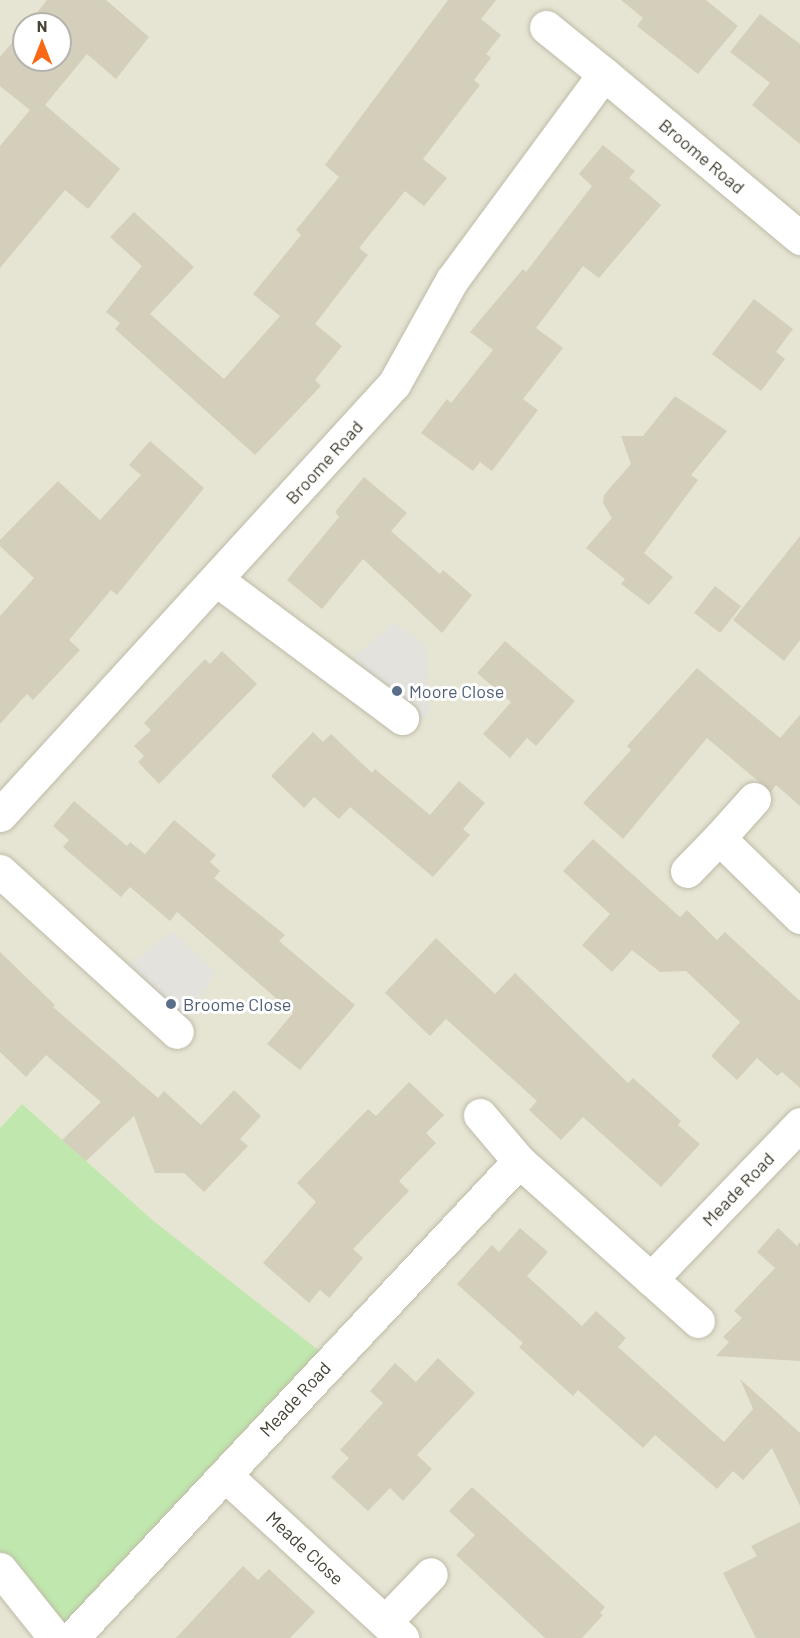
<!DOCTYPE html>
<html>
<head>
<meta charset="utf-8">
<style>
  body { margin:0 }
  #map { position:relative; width:800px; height:1638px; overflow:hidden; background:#f2f1e5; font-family:Barlow,sans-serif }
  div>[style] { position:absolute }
  .residential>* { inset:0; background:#e6e4d3 }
  .green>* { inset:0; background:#c0e7ad }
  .parking>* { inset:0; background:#e3e2dd }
  .building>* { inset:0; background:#d4cfba; transform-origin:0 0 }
  .roads { filter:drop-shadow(0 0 2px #bebba7) drop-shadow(0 0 2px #bebba7) }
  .minor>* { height:33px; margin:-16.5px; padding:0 16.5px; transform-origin:16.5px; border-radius:16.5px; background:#fff }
  .dots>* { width:16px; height:16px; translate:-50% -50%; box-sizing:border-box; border:3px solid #fff; border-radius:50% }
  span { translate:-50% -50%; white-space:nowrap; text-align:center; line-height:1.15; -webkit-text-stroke:6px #fff; paint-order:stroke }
  .street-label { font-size:18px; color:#454234 }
  .service-label { font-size:18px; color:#4e5e75 }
  .left { translate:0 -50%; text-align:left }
  .north { position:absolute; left:12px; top:12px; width:60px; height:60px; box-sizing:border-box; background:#fff; border:2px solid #b5b3ae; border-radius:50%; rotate:0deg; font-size:16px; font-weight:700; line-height:24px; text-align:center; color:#454234 }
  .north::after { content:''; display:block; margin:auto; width:21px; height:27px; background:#f96814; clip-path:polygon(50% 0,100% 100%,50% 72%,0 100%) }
</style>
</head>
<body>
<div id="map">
  <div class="residential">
    <div style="clip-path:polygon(evenodd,0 0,800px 0,800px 1638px,72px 1638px,156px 1223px,22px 1104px,0 1128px,0 0,24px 24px,60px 24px,60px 60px,24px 60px,24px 24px)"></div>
    <div style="clip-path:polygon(0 1569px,55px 1638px,0 1638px)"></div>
  </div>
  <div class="green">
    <div style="clip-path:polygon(22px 1104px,156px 1223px,331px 1360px,72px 1638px,0 1569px,0 1128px)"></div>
  </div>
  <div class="parking">
    <div style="clip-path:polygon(395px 623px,426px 647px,430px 711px,420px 722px,402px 718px,337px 671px)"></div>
    <div style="clip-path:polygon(171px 931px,216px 973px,177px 1032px,116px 976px)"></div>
  </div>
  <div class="building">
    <div style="clip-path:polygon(47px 0,106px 0,149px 37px,116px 79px,87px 54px,45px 105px,120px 169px,88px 209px,65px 190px,0 268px,0 146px,30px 110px,0 86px,0 57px,24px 28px,24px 60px,60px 60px,60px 24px,28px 24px)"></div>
    <div style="clip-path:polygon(448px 0,496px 0,481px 19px,501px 35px,486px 54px,491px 58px,474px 80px,480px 85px,423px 159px,447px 178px,424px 206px,405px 191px,359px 248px,368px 255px,315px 324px,342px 346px,315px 380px,321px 386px,255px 455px,115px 329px,120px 323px,106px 312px,142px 266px,110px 237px,134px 212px,194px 267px,150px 314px,224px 379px,280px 316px,253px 294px,301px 235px,296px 230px,339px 177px,325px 165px)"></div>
    <div style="clip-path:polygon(621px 0,706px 0,738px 26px,698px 74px,637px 26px,643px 18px)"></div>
    <div style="clip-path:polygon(760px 14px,800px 44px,800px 144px,752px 105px,770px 83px,730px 52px)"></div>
    <div style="clip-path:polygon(603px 145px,635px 171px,629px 178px,661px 205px,599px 278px,583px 266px,536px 328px,563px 348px,523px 399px,538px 410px,492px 471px,480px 462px,473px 471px,421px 433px,447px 399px,451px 403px,493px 350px,470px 332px,523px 269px,526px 272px,592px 186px,579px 174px)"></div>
    <div style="clip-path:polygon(754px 299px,793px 329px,776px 352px,785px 359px,761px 391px,712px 354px)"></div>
    <div style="clip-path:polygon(675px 396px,727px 431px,691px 475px,698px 480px,644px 553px,673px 577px,649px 605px,621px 584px,625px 579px,586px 548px,612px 518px,603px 503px,604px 495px,631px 464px,621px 436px,643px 436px)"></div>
    <div style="clip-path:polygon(150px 441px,204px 488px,117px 595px,111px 590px,69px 640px,80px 650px,33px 700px,27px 694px,0 724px,0 616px,34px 578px,0 546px,0 540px,58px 481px,100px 520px,141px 475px,129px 465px)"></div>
    <div style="clip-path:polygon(364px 477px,407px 513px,391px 531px,440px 574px,443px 570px,472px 595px,442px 633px,363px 559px,322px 609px,287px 580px,339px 517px,335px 512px)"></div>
    <div style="clip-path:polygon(800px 536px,800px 640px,784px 661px,733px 620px)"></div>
    <div style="left:715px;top:586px;width:33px;height:34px;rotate:38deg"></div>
    <div style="clip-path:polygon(505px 641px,575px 701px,536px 746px,527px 738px,510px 758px,483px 734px,511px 702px,477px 673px)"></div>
    <div style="clip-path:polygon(222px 651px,257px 684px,159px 784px,138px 762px,144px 756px,134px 746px,151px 730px,144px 723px,205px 659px,210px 664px)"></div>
    <div style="clip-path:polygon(697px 668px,780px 738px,800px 715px,800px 806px,776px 785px,771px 792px,707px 738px,623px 839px,583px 803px,631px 750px,627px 746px)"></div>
    <div style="clip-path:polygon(313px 732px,323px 742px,331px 734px,372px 773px,375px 769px,430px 815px,459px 781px,485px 803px,463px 829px,470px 835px,433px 877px,350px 807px,339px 819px,314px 797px,304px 808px,271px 776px)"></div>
    <div style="clip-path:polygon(74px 801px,127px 846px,130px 842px,145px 854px,174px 820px,216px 855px,210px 862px,220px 871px,214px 878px,285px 935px,279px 941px,355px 1005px,300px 1070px,267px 1044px,293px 1013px,177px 912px,170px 921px,130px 887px,121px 897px,63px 847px,69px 840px,53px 826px)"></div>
    <div style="clip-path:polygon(593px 839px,680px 917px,687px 910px,717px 940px,725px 932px,800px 1001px,800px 1088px,782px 1072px,777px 1076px,757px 1058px,737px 1080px,711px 1056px,740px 1022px,686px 971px,660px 972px,632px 950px,612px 972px,582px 945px,610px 914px,563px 871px)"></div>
    <div style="clip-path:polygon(436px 938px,495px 994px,515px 973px,628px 1083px,633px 1078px,681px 1121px,678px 1125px,700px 1144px,661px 1187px,583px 1117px,561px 1140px,529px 1110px,537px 1101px,446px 1019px,430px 1036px,385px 993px)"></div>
    <div style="clip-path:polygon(0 952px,55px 1005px,53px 1007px,158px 1098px,164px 1091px,201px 1125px,234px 1090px,261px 1116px,240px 1139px,248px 1146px,204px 1192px,184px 1173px,155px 1173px,134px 1116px,86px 1161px,62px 1140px,101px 1102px,46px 1055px,26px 1077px,0 1052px)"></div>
    <div style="clip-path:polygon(409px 1082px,444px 1115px,426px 1133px,436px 1143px,399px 1181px,409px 1191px,353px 1249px,363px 1258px,329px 1298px,320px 1290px,309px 1303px,263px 1263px,316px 1202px,297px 1183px,368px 1109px,376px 1116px)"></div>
    <div style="clip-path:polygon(520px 1228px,548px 1252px,527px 1276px,582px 1326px,596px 1311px,626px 1338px,618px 1347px,724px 1442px,753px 1409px,740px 1379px,800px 1433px,800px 1506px,772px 1448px,743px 1480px,733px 1471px,717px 1489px,655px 1435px,643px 1448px,578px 1390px,573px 1396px,519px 1347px,523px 1343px,457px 1284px,492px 1245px,499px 1252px)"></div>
    <div style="clip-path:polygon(778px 1228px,797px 1246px,800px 1242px,800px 1361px,716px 1356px,729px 1342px,723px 1337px,742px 1318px,734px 1311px,775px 1268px,757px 1252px)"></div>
    <div style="clip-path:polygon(438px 1358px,475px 1393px,417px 1455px,432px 1469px,403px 1501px,390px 1488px,368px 1511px,331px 1477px,349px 1458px,340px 1450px,383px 1403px,370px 1391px,395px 1363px,416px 1382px)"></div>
    <div style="clip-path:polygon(472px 1487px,605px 1607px,600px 1613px,603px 1615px,582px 1638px,545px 1638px,456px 1555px,475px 1535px,449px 1511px)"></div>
    <div style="clip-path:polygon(800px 1522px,800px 1638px,756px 1638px,723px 1573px,757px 1556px,751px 1546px)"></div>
    <div style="clip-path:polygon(243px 1566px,258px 1580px,269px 1569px,315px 1612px,290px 1638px,176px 1638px)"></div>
  </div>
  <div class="roads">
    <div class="minor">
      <div style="left:546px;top:27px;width:75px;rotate:39deg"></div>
      <div style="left:217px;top:580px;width:231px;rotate:36.7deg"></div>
      <div style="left:754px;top:799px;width:52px;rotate:131.9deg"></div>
      <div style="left:719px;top:838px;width:113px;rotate:44.3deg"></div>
      <div style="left:0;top:815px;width:584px;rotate:-47.57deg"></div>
      <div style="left:394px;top:384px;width:119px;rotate:-60.9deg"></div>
      <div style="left:452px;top:280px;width:256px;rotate:-53.6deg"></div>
      <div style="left:604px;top:74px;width:256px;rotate:39.9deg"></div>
      <div style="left:0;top:871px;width:239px;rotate:42.3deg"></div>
      <div style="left:687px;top:871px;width:46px;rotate:-45.9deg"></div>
      <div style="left:480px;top:1115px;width:60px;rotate:49.7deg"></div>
      <div style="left:651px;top:1279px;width:63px;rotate:41.8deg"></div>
      <div style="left:225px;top:1475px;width:241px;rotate:42.6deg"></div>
      <div style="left:0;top:1569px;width:88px;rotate:51.4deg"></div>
      <div style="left:385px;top:1622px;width:66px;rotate:-46.2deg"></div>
      <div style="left:72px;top:1638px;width:654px;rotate:-46.86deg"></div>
      <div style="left:519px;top:1161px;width:177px;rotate:41.8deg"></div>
      <div style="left:651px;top:1279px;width:215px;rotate:-46.1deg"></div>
    </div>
  </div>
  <div class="dots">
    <div style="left:397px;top:691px;background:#5c6f8a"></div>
    <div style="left:171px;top:1004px;background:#5c6f8a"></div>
  </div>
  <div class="street-label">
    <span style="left:702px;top:156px;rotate:40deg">Broome Road</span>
    <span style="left:324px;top:462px;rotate:-48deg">Broome Road</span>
    <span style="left:738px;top:1189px;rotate:-46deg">Meade Road</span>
    <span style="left:295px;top:1399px;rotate:-47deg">Meade Road</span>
    <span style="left:305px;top:1548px;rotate:43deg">Meade Close</span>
  </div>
  <div class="service-label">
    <span class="left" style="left:409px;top:691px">Moore Close</span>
    <span class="left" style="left:183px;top:1004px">Broome Close</span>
  </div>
  <div class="north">N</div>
</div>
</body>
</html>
